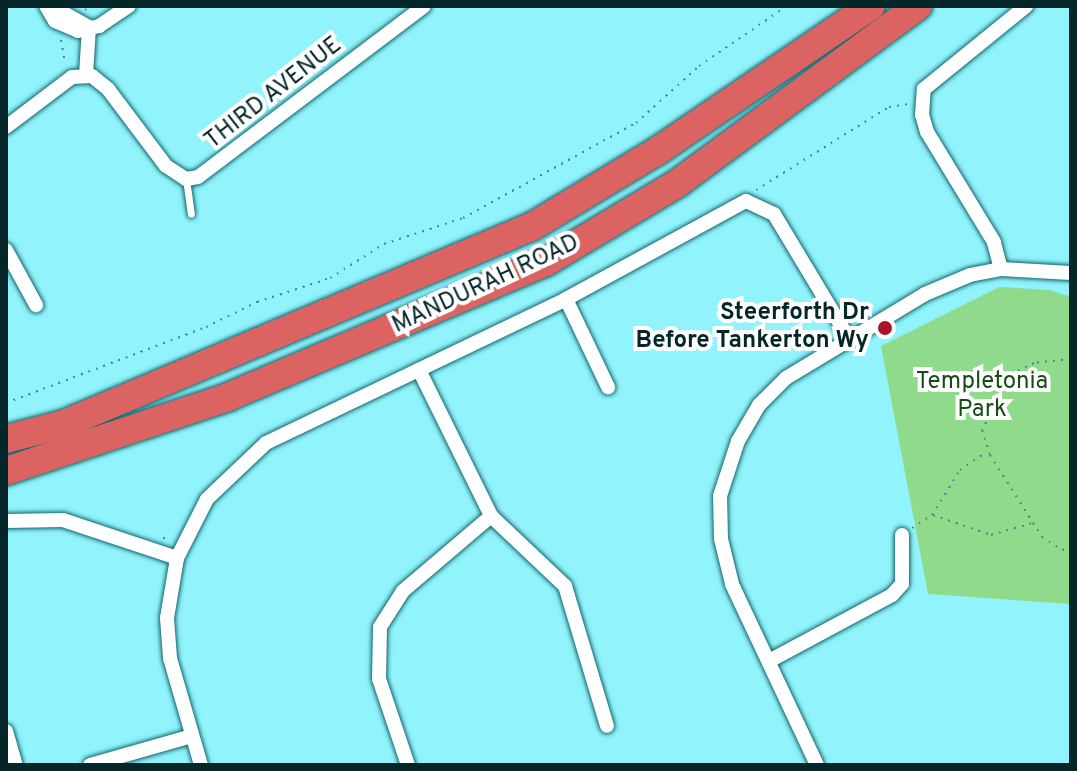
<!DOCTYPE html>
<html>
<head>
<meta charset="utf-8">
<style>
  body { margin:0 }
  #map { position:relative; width:1077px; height:771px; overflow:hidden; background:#91f3fc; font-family:Overpass,sans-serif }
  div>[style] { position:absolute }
  .green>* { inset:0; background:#90db8b }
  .path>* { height:2px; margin-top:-1px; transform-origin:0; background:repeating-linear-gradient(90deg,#49898f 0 2px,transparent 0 8px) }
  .roads { filter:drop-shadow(0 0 2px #10666c) drop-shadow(0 0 2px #10666c) }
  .lane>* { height:7px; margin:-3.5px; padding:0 3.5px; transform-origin:3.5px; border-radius:3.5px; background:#fff }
  .street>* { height:14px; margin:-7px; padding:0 7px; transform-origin:7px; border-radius:7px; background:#fff }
  .highway>* { height:28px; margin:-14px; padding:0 14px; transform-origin:14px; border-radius:14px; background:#db6361 }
  .dots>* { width:22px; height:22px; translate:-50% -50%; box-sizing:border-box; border:4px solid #fff; border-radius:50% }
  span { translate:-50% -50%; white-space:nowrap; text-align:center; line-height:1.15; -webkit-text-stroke:8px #fff; paint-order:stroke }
  .street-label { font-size:24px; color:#052629 }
  .poi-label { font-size:24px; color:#052629; font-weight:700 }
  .right { translate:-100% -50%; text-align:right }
  .park-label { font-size:24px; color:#184c17 }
  .frame { position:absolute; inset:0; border:8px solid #052629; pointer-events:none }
</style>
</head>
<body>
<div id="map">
  <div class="green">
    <div style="clip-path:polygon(999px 287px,1050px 290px,1071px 297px,1071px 604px,928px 594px,881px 346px)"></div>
  </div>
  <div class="path">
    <div style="left:85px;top:10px;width:7px;rotate:-34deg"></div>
    <div style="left:61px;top:40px;width:23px;rotate:80deg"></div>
    <div style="left:756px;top:190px;width:157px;rotate:-32deg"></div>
    <div style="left:889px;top:107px;width:20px;rotate:-9deg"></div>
    <div style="left:1071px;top:359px;width:37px;rotate:174deg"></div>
    <div style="left:1034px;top:363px;width:23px;rotate:155deg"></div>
    <div style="left:1013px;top:373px;width:65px;rotate:118.5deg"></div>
    <div style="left:982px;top:430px;width:26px;rotate:72deg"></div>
    <div style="left:990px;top:455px;width:97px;rotate:57.6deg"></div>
    <div style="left:1042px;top:537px;width:24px;rotate:33deg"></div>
    <div style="left:1062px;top:550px;width:9px;rotate:-18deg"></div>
    <div style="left:6px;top:403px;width:214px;rotate:-20.8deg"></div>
    <div style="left:206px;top:327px;width:57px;rotate:-26.1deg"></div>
    <div style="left:257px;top:302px;width:77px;rotate:-18.2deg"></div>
    <div style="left:330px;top:278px;width:64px;rotate:-32.2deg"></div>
    <div style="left:384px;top:244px;width:83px;rotate:-18.2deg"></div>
    <div style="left:463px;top:218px;width:197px;rotate:-28.8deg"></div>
    <div style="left:636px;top:123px;width:85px;rotate:-42.1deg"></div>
    <div style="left:699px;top:66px;width:107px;rotate:-34.3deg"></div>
    <div style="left:933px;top:515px;width:61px;rotate:19deg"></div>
    <div style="left:991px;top:535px;width:43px;rotate:-16.3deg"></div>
    <div style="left:912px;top:528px;width:24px;rotate:-33deg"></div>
    <div style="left:932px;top:515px;width:53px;rotate:-58.1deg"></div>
    <div style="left:960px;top:470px;width:32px;rotate:-34deg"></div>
    <div style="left:163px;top:538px;width:7px;rotate:8deg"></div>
  </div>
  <div class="roads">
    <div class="lane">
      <div style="left:186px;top:179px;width:35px;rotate:82deg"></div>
    </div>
    <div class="street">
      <div style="left:46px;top:6px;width:17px;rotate:59deg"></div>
      <div style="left:55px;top:21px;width:25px;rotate:23deg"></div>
      <div style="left:78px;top:31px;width:22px;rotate:-13deg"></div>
      <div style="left:99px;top:26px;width:36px;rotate:-34deg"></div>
      <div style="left:51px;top:6px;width:43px;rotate:28.9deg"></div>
      <div style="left:86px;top:75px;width:48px;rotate:-86.4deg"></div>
      <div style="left:6px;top:127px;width:83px;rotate:-37.1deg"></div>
      <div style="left:72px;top:77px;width:20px;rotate:-3deg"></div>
      <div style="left:92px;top:76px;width:21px;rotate:39deg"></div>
      <div style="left:108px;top:89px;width:96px;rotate:53deg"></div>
      <div style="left:166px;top:166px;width:24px;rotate:33deg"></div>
      <div style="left:186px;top:179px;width:12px;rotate:-9deg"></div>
      <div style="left:198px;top:177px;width:283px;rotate:-37.1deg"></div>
      <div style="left:6px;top:250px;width:63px;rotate:61.4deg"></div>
      <div style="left:1001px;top:269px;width:28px;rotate:-105deg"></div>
      <div style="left:994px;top:242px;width:129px;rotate:-121.3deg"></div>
      <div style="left:927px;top:132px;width:18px;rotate:-106deg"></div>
      <div style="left:922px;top:115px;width:26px;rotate:-86deg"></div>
      <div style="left:924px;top:89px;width:132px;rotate:-39.1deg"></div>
      <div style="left:566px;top:299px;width:98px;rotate:64.5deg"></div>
      <div style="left:419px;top:370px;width:163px;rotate:63.7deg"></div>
      <div style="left:491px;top:516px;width:102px;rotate:43.4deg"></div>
      <div style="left:565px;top:586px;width:146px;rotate:73.3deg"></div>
      <div style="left:6px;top:521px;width:57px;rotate:-1deg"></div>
      <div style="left:63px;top:520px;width:120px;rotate:18.4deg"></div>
      <div style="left:769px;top:661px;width:140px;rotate:-28.2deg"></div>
      <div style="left:892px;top:595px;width:15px;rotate:-48deg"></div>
      <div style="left:902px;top:584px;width:49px;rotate:-90deg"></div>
      <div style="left:6px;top:731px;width:35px;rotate:74deg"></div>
      <div style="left:90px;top:765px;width:106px;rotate:-15.9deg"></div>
      <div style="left:201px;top:765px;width:111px;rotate:-106.2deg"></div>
      <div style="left:170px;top:658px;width:40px;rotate:-94.3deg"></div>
      <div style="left:167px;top:618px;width:61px;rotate:-80.5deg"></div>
      <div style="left:177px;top:558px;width:66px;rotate:-63deg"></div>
      <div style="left:207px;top:499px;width:81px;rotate:-43.5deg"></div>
      <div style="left:266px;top:443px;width:333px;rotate:-25.6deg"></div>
      <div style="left:566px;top:299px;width:205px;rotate:-28.6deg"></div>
      <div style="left:746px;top:201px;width:31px;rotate:25deg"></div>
      <div style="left:774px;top:214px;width:144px;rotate:59deg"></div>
      <div style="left:408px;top:765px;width:91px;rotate:-108.6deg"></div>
      <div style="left:379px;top:679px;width:52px;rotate:-88.9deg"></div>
      <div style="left:380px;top:627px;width:43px;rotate:-57.4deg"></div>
      <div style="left:403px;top:591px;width:116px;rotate:-40.4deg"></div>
      <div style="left:817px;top:765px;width:200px;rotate:-115.2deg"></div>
      <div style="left:732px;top:584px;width:46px;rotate:-103.7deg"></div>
      <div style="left:721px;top:539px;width:43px;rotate:-91.3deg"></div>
      <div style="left:720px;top:496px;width:58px;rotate:-71.9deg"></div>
      <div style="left:738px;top:441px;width:42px;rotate:-59.7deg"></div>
      <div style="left:759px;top:405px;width:38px;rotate:-45deg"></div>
      <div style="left:786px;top:378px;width:162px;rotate:-31.1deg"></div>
      <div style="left:925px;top:294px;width:49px;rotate:-22.9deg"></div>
      <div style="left:970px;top:275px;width:32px;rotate:-11deg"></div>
      <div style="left:1001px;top:269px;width:70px;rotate:3.3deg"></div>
    </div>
    <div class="highway">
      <div style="left:6px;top:439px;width:60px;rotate:-14.5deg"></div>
      <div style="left:64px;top:424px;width:509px;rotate:-22.89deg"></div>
      <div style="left:533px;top:226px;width:147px;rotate:-31.1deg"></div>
      <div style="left:659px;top:150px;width:256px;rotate:-34.2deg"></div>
      <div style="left:6px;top:471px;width:234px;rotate:-18.4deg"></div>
      <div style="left:228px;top:397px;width:345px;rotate:-23deg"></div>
      <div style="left:546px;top:262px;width:154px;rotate:-30.9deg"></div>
      <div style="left:678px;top:183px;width:298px;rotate:-36.4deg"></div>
    </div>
  </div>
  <div class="dots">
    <div style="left:885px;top:328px;background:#aa1426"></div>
  </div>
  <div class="street-label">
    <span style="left:274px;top:94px;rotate:-38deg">THIRD AVENUE</span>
    <span style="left:486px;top:285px;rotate:-25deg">MANDURAH ROAD</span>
  </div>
  <div class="poi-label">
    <span class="right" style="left:869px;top:328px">Steerforth Dr<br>Before Tankerton Wy</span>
  </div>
  <div class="park-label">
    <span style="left:982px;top:397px">Templetonia<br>Park</span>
  </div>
  <div class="frame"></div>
</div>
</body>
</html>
